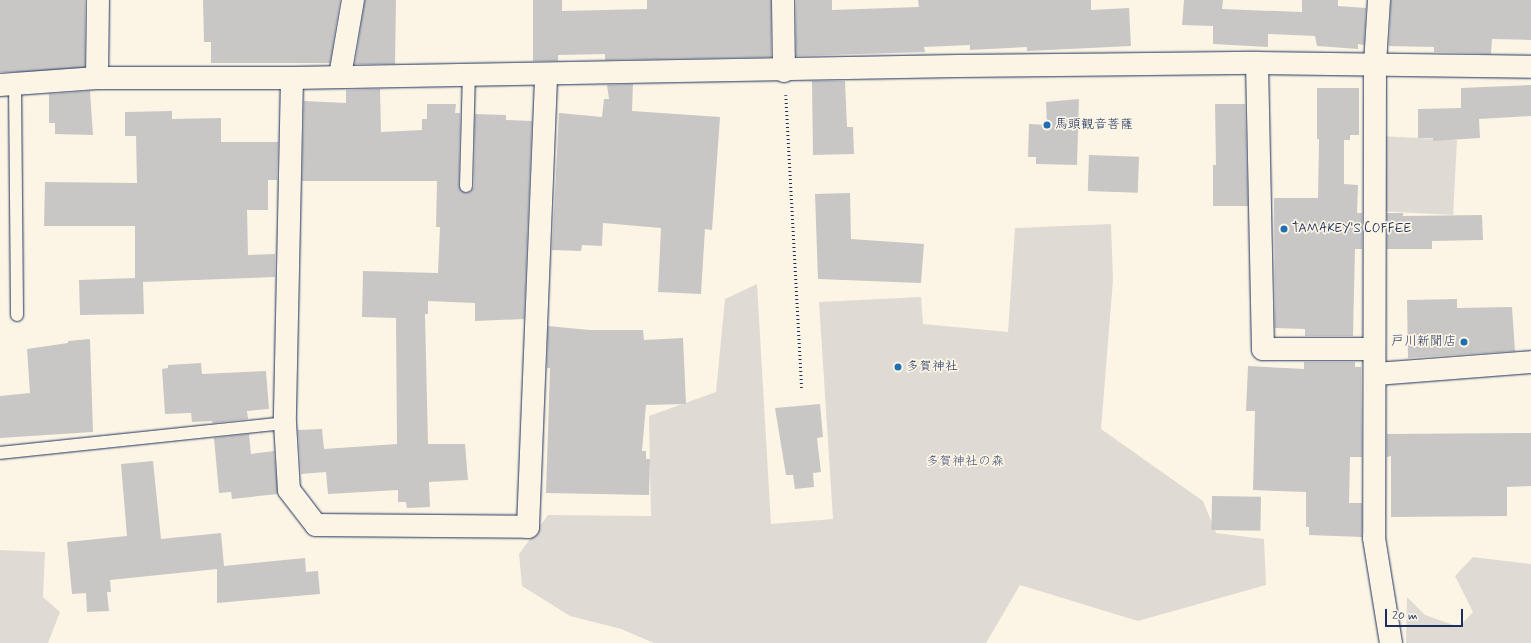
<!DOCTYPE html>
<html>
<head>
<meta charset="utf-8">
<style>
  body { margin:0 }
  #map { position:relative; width:1531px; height:643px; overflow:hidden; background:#fcf5e5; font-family:Mynerve,"Klee One",sans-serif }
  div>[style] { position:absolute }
  .green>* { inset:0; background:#dfdbd4; transform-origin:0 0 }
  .building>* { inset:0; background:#c8c7c6; transform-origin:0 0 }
  .path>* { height:2.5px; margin-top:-1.25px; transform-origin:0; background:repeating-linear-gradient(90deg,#1b2f5e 0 1px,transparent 0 4px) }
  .roads { filter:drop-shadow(0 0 1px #1b2f5e) drop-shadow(0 0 1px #1b2f5e) }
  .service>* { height:12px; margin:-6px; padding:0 6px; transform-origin:6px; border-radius:6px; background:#fcf5e5 }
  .minor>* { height:22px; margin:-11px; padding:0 11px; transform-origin:11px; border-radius:11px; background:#fcf5e5 }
  .dots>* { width:11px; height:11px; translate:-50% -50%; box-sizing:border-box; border:2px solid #fcf5e5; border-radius:50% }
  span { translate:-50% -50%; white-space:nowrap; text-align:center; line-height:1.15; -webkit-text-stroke:3.5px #fcf5e5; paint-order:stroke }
  .poi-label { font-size:13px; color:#1b2f5e }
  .left { translate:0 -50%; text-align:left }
  .right { translate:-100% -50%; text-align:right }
  .park-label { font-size:13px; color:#425176 }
  .scale { position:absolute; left:1385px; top:609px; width:78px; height:18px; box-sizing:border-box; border:2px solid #1b2f5e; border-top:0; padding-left:5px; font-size:12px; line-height:14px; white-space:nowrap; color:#1b2f5e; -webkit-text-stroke:3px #fcf5e5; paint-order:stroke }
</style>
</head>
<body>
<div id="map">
  <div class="green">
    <div style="left:1457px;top:140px;width:75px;height:72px;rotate:93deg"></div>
    <div style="clip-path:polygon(1111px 224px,1113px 280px,1101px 429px,1203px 501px,1216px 533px,1264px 539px,1266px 585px,1138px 621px,1020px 585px,986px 643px,654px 643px,621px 629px,570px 616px,522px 586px,519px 554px,548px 515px,651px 516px,649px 416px,716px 392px,725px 299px,757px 284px,771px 524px,833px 519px,819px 302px,921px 297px,923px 324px,1008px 332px,1015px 228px)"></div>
    <div style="clip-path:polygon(0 550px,45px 552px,43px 597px,60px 612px,48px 643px,0 643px)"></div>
    <div style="clip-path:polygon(1473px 557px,1531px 564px,1531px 643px,1406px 643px,1407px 597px,1425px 615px,1459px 627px,1473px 612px,1455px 576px)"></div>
  </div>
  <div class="building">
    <div style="left:0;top:0;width:85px;height:72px"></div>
    <div style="clip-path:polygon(203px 0,340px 0,330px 63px,211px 63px,211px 42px,204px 42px)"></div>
    <div style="clip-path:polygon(365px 0,396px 0,395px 64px,355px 64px)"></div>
    <div style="clip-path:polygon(533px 0,562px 0,562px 11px,647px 9px,647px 0,771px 0,771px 57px,605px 60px,605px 54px,558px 55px,558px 61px,533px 61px)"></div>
    <div style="clip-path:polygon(796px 0,832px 0,832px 10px,919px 7px,918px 0,1091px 0,1091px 10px,1129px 8px,1131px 46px,1027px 51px,1027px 47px,970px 50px,970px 45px,924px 47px,925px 52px,796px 56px)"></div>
    <div style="clip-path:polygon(1184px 0,1223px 0,1222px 9px,1302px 12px,1302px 0,1338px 0,1338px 6px,1366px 8px,1364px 45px,1358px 44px,1358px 49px,1317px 46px,1315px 36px,1268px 34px,1268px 47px,1213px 44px,1213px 26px,1182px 25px)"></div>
    <div style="clip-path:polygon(1391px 0,1531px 0,1531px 40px,1492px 39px,1491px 54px,1434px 52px,1434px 47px,1389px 46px)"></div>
    <div style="clip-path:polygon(812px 81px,845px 81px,847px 127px,853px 127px,854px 154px,813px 155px)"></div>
    <div style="clip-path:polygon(633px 84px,632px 111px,720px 117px,712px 230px,705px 229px,701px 294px,658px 292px,661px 228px,603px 223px,602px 246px,582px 245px,581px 251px,552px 250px,559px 113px,602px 117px,604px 99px,609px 99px,607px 85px)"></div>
    <div style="clip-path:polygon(1531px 85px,1531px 116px,1479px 119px,1480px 138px,1433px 141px,1433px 138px,1418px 138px,1418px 109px,1461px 108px,1461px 88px)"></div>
    <div style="clip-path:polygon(1317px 88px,1359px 88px,1359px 135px,1350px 135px,1350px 140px,1344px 140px,1344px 184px,1358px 185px,1357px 213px,1362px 213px,1362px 249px,1355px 249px,1353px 336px,1305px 336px,1305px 329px,1275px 328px,1274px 198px,1318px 198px,1319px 139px,1317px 139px)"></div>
    <div style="clip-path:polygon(380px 89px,381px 132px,422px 130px,422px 119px,427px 119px,427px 104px,456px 104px,455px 113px,460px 113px,459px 186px,465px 193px,470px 192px,474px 186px,475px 114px,506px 115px,506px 120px,532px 121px,524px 319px,475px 321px,475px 303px,428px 301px,428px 314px,425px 314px,428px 444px,465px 444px,468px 480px,429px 482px,430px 507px,407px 508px,406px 502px,398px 502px,398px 490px,328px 494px,326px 472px,301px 474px,298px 430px,322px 429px,324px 449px,397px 444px,396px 318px,362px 317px,363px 271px,438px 273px,440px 227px,436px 227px,437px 181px,302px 181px,304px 101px,346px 103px,346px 90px)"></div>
    <div style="clip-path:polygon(90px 91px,93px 135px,55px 134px,55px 123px,49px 123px,49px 94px)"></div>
    <div style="clip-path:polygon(1079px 99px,1077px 165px,1036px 164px,1036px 157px,1028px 157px,1029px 124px,1047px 125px,1046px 102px)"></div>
    <div style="clip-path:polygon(1215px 104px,1245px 104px,1248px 206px,1213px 206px,1213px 165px,1216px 165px)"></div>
    <div style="clip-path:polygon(172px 111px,172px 119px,221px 118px,221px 142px,278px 142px,277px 180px,268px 180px,268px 210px,247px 210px,248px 255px,275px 254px,275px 277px,143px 282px,144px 314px,80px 315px,79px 280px,135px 278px,135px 226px,44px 226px,45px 182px,137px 183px,136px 136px,125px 136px,125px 112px)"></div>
    <div style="left:1089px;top:155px;width:50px;height:36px;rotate:2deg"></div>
    <div style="clip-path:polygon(850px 193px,851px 239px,924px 244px,921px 283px,818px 279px,815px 194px)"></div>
    <div style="clip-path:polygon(1387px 213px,1403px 213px,1403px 216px,1482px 215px,1483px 240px,1432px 241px,1432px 249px,1387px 249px)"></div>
    <div style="clip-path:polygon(1457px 299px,1457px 308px,1512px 307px,1515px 351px,1408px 358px,1407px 300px)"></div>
    <div style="clip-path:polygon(548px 326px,589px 330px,643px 330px,644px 340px,683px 338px,686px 404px,646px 405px,642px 451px,646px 451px,646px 459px,650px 459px,649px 495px,546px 493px,550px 368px,547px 368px)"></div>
    <div style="clip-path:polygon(90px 339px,93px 432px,0 438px,0 396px,30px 393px,27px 349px,68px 343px,68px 341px)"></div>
    <div style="clip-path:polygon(1304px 362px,1355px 362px,1355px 367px,1361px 367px,1362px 457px,1350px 457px,1349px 503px,1362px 503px,1362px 537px,1309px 535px,1309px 527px,1306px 527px,1306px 492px,1253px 490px,1255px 411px,1246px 411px,1248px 366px,1304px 369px)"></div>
    <div style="clip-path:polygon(201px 363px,202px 374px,266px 371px,269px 409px,247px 411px,248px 419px,213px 423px,212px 421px,192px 422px,191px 413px,165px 414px,162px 369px,168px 368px,168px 365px)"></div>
    <div style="clip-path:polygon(820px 404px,823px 437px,817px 438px,821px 472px,813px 473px,814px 487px,795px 489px,793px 475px,786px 475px,775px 408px)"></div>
    <div style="clip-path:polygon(1531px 433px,1531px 486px,1507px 487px,1507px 516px,1391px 517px,1391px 456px,1387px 457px,1387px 434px)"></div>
    <div style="clip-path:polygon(249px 434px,251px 454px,274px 451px,278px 494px,232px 499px,231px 492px,219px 493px,214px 438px)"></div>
    <div style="clip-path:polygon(153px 461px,161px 539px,221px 533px,224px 566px,305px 558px,306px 572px,318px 571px,320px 594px,217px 603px,217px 569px,110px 580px,111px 592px,107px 592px,109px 611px,87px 612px,86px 593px,72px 594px,67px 542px,127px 536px,121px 464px)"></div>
    <div style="left:1212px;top:496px;width:49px;height:34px;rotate:1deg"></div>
  </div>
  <div class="path">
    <div style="left:786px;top:95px;width:293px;rotate:86.9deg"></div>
  </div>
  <div class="roads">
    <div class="service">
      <div style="left:15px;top:83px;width:232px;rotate:89.5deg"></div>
      <div style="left:466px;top:186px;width:112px;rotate:-88.5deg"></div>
      <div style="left:0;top:453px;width:287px;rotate:-6deg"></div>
    </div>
    <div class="minor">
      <div style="left:783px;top:0;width:71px;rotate:89.2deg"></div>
      <div style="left:1379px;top:0;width:64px;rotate:93.6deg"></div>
      <div style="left:1375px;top:64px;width:474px;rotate:90.1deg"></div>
      <div style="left:1374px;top:538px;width:106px;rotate:80.8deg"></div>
      <div style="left:1257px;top:63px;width:286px;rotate:88.8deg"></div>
      <div style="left:1263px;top:349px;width:111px"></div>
      <div style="left:340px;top:76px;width:77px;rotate:-80.3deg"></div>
      <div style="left:97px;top:78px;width:78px;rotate:-89.3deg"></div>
      <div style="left:292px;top:78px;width:345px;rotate:91.2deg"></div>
      <div style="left:285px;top:423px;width:67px;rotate:86.6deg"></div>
      <div style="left:289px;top:490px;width:44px;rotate:52.4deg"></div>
      <div style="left:316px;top:525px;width:212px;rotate:0.5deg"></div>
      <div style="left:528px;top:527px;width:453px;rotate:-87.7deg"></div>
      <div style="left:0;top:85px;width:97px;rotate:-4.1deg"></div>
      <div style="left:97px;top:78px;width:195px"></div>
      <div style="left:292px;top:78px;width:666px;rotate:-1.03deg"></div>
      <div style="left:958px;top:66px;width:299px;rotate:-0.6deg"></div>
      <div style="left:1257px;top:63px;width:274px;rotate:0.8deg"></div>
      <div style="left:1376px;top:374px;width:155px;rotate:-4.4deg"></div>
    </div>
  </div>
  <div class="dots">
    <div style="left:1047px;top:125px;background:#1f6fb2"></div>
    <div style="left:1284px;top:229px;background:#1f6fb2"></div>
    <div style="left:1464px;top:342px;background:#1f6fb2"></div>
    <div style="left:898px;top:367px;background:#1f6fb2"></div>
  </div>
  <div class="poi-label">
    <span class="left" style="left:1055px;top:125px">馬頭観音菩薩</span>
    <span class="left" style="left:1292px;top:229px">TAMAKEY'S COFFEE</span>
    <span class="right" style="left:1456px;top:342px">戸川新聞店</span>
    <span class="left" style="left:906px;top:367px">多賀神社</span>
  </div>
  <div class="park-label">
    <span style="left:965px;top:462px">多賀神社の森</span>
  </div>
  <div class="scale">20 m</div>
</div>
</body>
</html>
